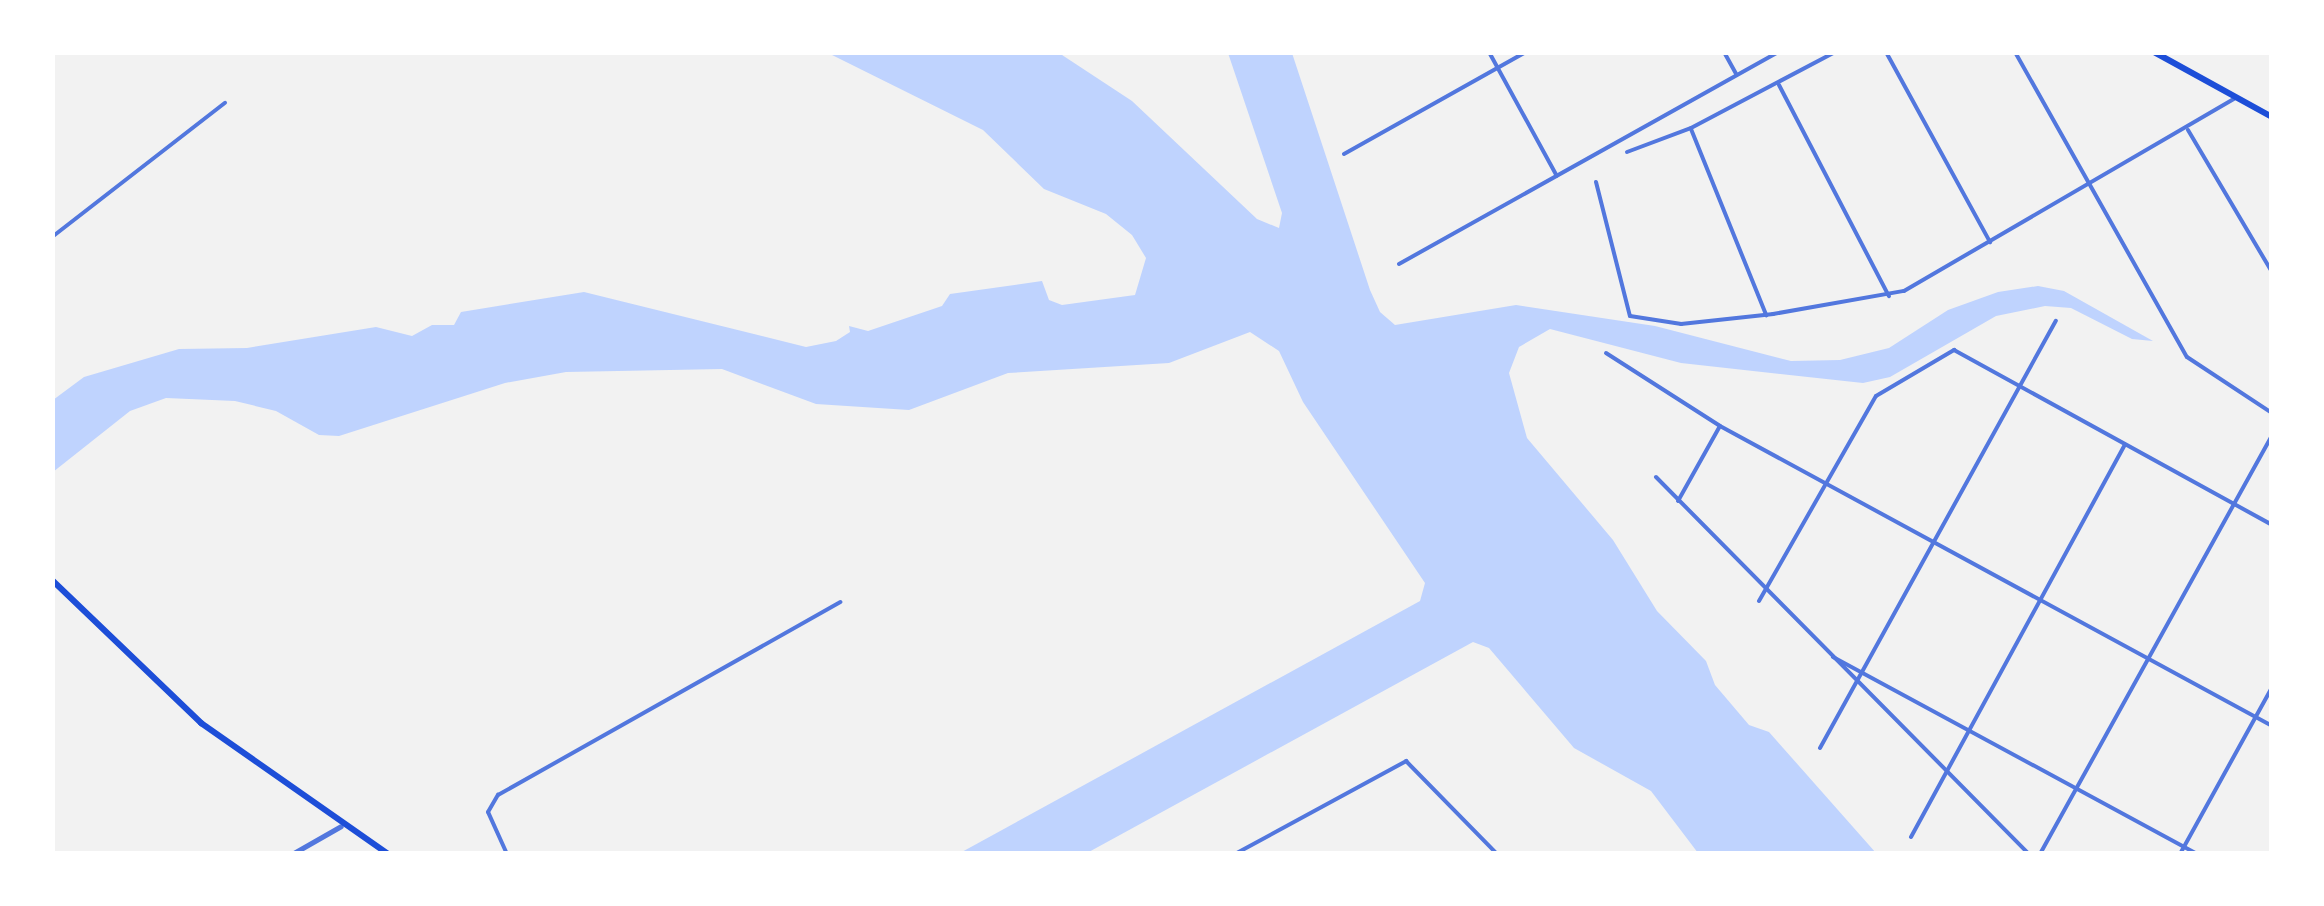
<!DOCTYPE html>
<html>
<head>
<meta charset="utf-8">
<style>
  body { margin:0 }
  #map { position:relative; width:2324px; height:906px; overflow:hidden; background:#f2f2f2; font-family:Signika,sans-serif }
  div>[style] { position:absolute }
  .water>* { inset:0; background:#bfd3fe }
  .minor>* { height:4px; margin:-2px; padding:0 2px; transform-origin:2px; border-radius:2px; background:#5277de }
  .tertiary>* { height:5px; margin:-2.5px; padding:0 2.5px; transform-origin:2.5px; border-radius:2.5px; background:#5277de }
  .secondary>* { height:6px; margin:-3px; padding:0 3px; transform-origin:3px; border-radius:3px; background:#1d4ed8 }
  span { translate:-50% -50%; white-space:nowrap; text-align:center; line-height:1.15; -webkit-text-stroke:10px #fff; paint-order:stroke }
  .frame { position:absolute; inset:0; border:55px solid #fff; pointer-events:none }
</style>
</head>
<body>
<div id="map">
  <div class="water">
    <div style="clip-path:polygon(828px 53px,1059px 53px,1132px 101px,1257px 219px,1279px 228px,1282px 213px,1228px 53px,1292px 53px,1370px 290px,1380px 312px,1395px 325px,1516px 305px,1655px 326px,1791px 361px,1840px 360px,1889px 348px,1948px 310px,1998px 292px,2038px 286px,2064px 291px,2153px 341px,2132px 339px,2071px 308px,2045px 306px,1996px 316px,1890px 377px,1863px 383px,1681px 363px,1550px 329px,1519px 347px,1509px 373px,1527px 438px,1613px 540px,1657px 611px,1706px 661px,1715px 685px,1749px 725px,1769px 732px,1876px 853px,1698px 853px,1651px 791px,1574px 748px,1489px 648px,1473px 642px,1087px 853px,960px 853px,1420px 601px,1425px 583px,1303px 402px,1279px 351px,1250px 332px,1169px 363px,1008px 373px,909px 410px,816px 404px,722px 369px,566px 372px,505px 383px,339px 436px,319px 435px,276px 411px,235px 401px,166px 398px,130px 411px,53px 472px,53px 400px,84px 377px,179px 349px,247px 348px,376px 327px,412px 336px,432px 325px,454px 325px,461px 312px,584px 292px,806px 347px,836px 341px,850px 332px,849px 326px,868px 331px,942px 306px,950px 294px,1042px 281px,1049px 300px,1062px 305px,1135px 295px,1146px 258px,1132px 235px,1106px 214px,1044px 189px,983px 130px)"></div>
  </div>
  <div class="minor">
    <div style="left:1489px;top:52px;width:141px;rotate:61.3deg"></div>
    <div style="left:1724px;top:52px;width:26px;rotate:61deg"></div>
    <div style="left:1886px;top:52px;width:217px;rotate:61.3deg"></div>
    <div style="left:2015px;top:52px;width:350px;rotate:60.6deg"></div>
    <div style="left:2187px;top:357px;width:102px;rotate:33.4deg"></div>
    <div style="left:1779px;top:85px;width:238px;rotate:62.5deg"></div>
    <div style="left:1691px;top:129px;width:201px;rotate:68deg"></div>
    <div style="left:2188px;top:130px;width:165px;rotate:59.4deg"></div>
    <div style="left:1627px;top:152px;width:68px;rotate:-20.6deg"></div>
    <div style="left:1691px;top:128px;width:163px;rotate:-27.8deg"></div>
    <div style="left:1344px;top:154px;width:209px;rotate:-29.3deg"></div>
    <div style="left:1596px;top:182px;width:138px;rotate:75.8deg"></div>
    <div style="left:1630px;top:316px;width:52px;rotate:8.9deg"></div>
    <div style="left:1681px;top:324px;width:93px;rotate:-6.2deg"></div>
    <div style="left:1773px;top:314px;width:133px;rotate:-10deg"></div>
    <div style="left:1904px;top:291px;width:382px;rotate:-30.2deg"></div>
    <div style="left:52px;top:237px;width:219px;rotate:-37.8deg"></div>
    <div style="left:1399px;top:264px;width:434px;rotate:-29.2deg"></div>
    <div style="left:1606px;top:353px;width:135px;rotate:32.6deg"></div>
    <div style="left:1720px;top:426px;width:628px;rotate:28.52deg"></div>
    <div style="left:1656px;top:477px;width:530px;rotate:45.31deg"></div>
    <div style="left:1678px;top:501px;width:86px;rotate:-60.8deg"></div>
    <div style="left:1759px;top:601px;width:236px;rotate:-60.3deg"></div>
    <div style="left:1876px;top:396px;width:91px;rotate:-30.5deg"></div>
    <div style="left:1954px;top:350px;width:363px;rotate:28.8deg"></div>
    <div style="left:1833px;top:657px;width:414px;rotate:28.4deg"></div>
    <div style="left:1820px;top:748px;width:488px;rotate:-61.1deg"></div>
    <div style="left:1911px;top:837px;width:447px;rotate:-61.4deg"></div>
    <div style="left:507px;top:854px;width:46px;rotate:-114.3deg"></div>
    <div style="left:488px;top:812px;width:20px;rotate:-60deg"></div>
    <div style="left:498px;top:795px;width:393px;rotate:-29.4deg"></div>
    <div style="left:1235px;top:854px;width:195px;rotate:-28.5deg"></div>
    <div style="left:1406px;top:761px;width:130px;rotate:45.6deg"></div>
    <div style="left:2040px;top:854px;width:479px;rotate:-61deg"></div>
    <div style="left:2180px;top:854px;width:191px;rotate:-61.1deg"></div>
  </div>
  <div class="tertiary">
    <div style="left:292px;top:854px;width:56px;rotate:-29.7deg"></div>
  </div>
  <div class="secondary">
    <div style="left:2154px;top:52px;width:135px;rotate:28.8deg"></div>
    <div style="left:52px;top:580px;width:207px;rotate:43.8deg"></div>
    <div style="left:201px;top:723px;width:228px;rotate:35deg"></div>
  </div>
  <div class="frame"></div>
</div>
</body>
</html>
